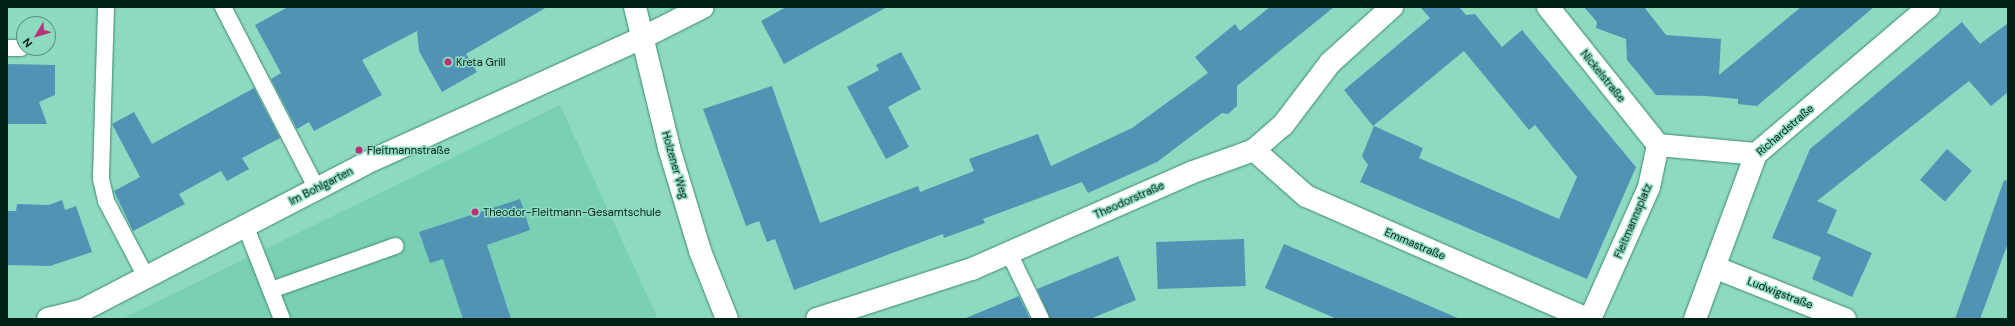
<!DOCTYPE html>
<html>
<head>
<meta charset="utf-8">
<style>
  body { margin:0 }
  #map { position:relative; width:2015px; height:326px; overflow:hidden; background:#8edac1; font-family:"DM Sans",sans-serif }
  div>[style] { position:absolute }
  .built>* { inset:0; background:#79d0b4 }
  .building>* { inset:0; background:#5193b4; transform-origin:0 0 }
  .roads { filter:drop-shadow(0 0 1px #3c8871) drop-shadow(0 0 1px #3c8871) }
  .service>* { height:16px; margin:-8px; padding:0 8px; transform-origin:8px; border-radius:8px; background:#fff }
  .minor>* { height:22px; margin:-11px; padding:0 11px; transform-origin:11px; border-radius:11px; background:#fff }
  .tertiary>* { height:22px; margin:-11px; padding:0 11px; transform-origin:11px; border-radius:11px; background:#fff }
  .secondary>* { height:22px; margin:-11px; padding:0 11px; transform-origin:11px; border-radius:11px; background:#fff }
  .dots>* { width:11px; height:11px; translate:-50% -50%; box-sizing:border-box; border:2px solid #8edac1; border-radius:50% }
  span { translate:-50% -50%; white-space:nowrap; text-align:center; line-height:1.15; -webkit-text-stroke:3px #8edac1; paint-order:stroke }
  .poi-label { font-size:11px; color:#012118 }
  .left { translate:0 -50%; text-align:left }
  .street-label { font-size:11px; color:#012118 }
  .frame { position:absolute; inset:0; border:8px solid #012118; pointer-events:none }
  .north { position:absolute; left:16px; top:16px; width:40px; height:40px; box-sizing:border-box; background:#8edac1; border:1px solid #56907d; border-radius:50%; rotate:232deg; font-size:11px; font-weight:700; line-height:16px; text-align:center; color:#012118 }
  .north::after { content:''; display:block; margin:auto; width:14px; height:18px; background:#b5327a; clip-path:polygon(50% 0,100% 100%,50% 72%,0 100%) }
</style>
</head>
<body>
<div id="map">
  <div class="built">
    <div style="clip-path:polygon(560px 105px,658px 319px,122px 319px)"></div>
  </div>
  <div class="building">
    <div style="clip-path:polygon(288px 7px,547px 7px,466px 54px,477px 72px,442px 92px,419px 51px,417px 31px,362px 60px,382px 95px,314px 131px,309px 122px,297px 129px,271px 79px,281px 73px,255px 25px)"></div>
    <div style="clip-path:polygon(786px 7px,887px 7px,784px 64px,761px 21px)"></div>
    <div style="clip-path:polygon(1270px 7px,1334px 7px,1237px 86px,1237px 106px,1228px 114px,1222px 113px,1157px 162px,1088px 193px,1082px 182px,983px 219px,985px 223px,944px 238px,943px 234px,794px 290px,775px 239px,767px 242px,759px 221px,746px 226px,703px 109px,772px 86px,820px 223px,918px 186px,920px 192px,974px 171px,969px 159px,1038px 134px,1051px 166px,1132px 128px,1208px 73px,1195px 57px,1235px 24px,1240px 31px)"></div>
    <div style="clip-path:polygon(1420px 7px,1459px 7px,1466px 15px,1475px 14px,1502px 47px,1522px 30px,1636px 167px,1587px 279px,1360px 182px,1368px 165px,1362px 156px,1374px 126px,1423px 148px,1419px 158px,1559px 219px,1577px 177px,1535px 125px,1529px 130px,1464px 51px,1373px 126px,1344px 90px,1430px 18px)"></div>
    <div style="clip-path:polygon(1584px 7px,1644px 7px,1666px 35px,1721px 39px,1719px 75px,1801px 7px,1874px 7px,1757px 106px,1738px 104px,1738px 99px,1706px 96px,1656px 95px,1627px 60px,1626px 39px,1596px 28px,1597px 22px)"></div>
    <div style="clip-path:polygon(1962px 22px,1980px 44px,2008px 23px,2008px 92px,1991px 106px,1969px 81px,1817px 201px,1837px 210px,1827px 233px,1872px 253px,1852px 297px,1812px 279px,1821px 257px,1772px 238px,1810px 149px)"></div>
    <div style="clip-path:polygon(901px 52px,921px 89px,888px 107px,909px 147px,886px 159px,847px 87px,879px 70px,876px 65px)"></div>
    <div style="clip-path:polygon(7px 64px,55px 65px,55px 95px,39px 102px,47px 124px,7px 124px)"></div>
    <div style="clip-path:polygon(254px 88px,280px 138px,242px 158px,249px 169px,227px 181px,221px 171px,179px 194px,185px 204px,133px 231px,114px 191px,140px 177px,112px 124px,134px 112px,152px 144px)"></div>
    <div style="left:1947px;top:149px;width:33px;height:41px;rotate:41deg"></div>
    <div style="clip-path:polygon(2004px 180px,2008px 181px,2008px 243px,1980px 319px,1955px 319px)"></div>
    <div style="clip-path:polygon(520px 199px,530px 230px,487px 245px,511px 319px,463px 319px,443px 259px,430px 263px,419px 232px)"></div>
    <div style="clip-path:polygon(62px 200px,65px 210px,76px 206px,92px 252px,50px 266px,7px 265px,7px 211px,16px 211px,17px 204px,49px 205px)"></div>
    <div style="left:1244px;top:239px;width:47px;height:88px;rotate:88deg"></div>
    <div style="clip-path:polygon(1284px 244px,1388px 288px,1460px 319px,1337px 319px,1265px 288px)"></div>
    <div style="clip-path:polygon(1118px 256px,1136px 300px,1090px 319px,1050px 319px,1037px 289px)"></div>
    <div style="clip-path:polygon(1019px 296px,1030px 319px,966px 319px,966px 318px)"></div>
  </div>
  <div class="roads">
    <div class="service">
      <div style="left:106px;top:7px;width:172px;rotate:91.7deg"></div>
      <div style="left:101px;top:179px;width:23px;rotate:77deg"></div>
      <div style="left:106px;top:201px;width:86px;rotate:62.2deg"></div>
      <div style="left:223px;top:7px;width:205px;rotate:62.7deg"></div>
      <div style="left:7px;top:48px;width:14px"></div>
      <div style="left:245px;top:225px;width:101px;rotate:68.5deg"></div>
      <div style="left:1009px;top:253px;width:73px;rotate:64.1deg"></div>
      <div style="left:271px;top:290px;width:132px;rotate:-19.5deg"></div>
    </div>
    <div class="minor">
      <div style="left:1548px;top:7px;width:176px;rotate:51.4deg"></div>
      <div style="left:1658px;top:145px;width:98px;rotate:5.2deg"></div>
      <div style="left:1254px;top:150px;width:69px;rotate:41.5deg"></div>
      <div style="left:1306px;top:196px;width:308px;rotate:23.6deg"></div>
      <div style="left:1714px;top:267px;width:141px;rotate:21.7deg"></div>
      <div style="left:48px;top:319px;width:34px;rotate:-14deg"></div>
      <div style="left:81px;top:311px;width:319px;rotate:-27.4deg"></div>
      <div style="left:364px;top:164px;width:305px;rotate:-24.4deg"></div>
      <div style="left:817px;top:319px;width:163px;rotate:-17.9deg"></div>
      <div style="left:972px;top:269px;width:241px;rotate:-23.7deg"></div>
      <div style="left:1193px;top:172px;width:65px;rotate:-19.8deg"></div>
      <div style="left:1254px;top:150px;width:38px;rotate:-41deg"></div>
      <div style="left:1283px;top:125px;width:78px;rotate:-52.8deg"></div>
      <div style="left:1330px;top:63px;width:84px;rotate:-42.1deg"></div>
      <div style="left:1590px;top:319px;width:145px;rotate:-65.9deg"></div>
      <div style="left:1649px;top:187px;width:43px;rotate:-77.9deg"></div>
      <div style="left:1695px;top:319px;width:176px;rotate:-69.7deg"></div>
      <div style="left:1756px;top:154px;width:227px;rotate:-40.4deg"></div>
    </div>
    <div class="tertiary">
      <div style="left:642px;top:38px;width:68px;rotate:-26.9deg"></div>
    </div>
    <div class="secondary">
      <div style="left:635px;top:7px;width:145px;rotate:76.4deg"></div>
      <div style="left:669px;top:148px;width:108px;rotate:73.2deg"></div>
      <div style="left:700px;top:251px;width:73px;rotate:68.3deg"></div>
    </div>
  </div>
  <div class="dots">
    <div style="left:448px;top:62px;background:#b5327a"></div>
    <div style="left:359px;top:150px;background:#b5327a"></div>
    <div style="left:475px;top:212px;background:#b5327a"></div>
  </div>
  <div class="poi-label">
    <span class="left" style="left:456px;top:62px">Kreta Grill</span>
    <span class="left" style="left:367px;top:150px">Fleitmannstraße</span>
    <span class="left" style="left:483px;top:212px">Theodor-Fleitmann-Gesamtschule</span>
  </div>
  <div class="street-label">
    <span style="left:1603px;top:76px;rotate:51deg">Nickelstraße</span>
    <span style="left:1785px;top:130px;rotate:-41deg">Richardstraße</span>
    <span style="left:675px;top:165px;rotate:74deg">Holzener Weg</span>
    <span style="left:321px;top:186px;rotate:-27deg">Im Bohlgarten</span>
    <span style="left:1129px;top:200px;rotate:-24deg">Theodorstraße</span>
    <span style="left:1633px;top:221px;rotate:-67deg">Fleitmannsplatz</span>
    <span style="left:1415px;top:244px;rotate:23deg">Emmastraße</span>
    <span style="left:1780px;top:293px;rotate:21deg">Ludwigstraße</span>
  </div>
  <div class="frame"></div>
  <div class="north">N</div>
</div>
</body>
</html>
